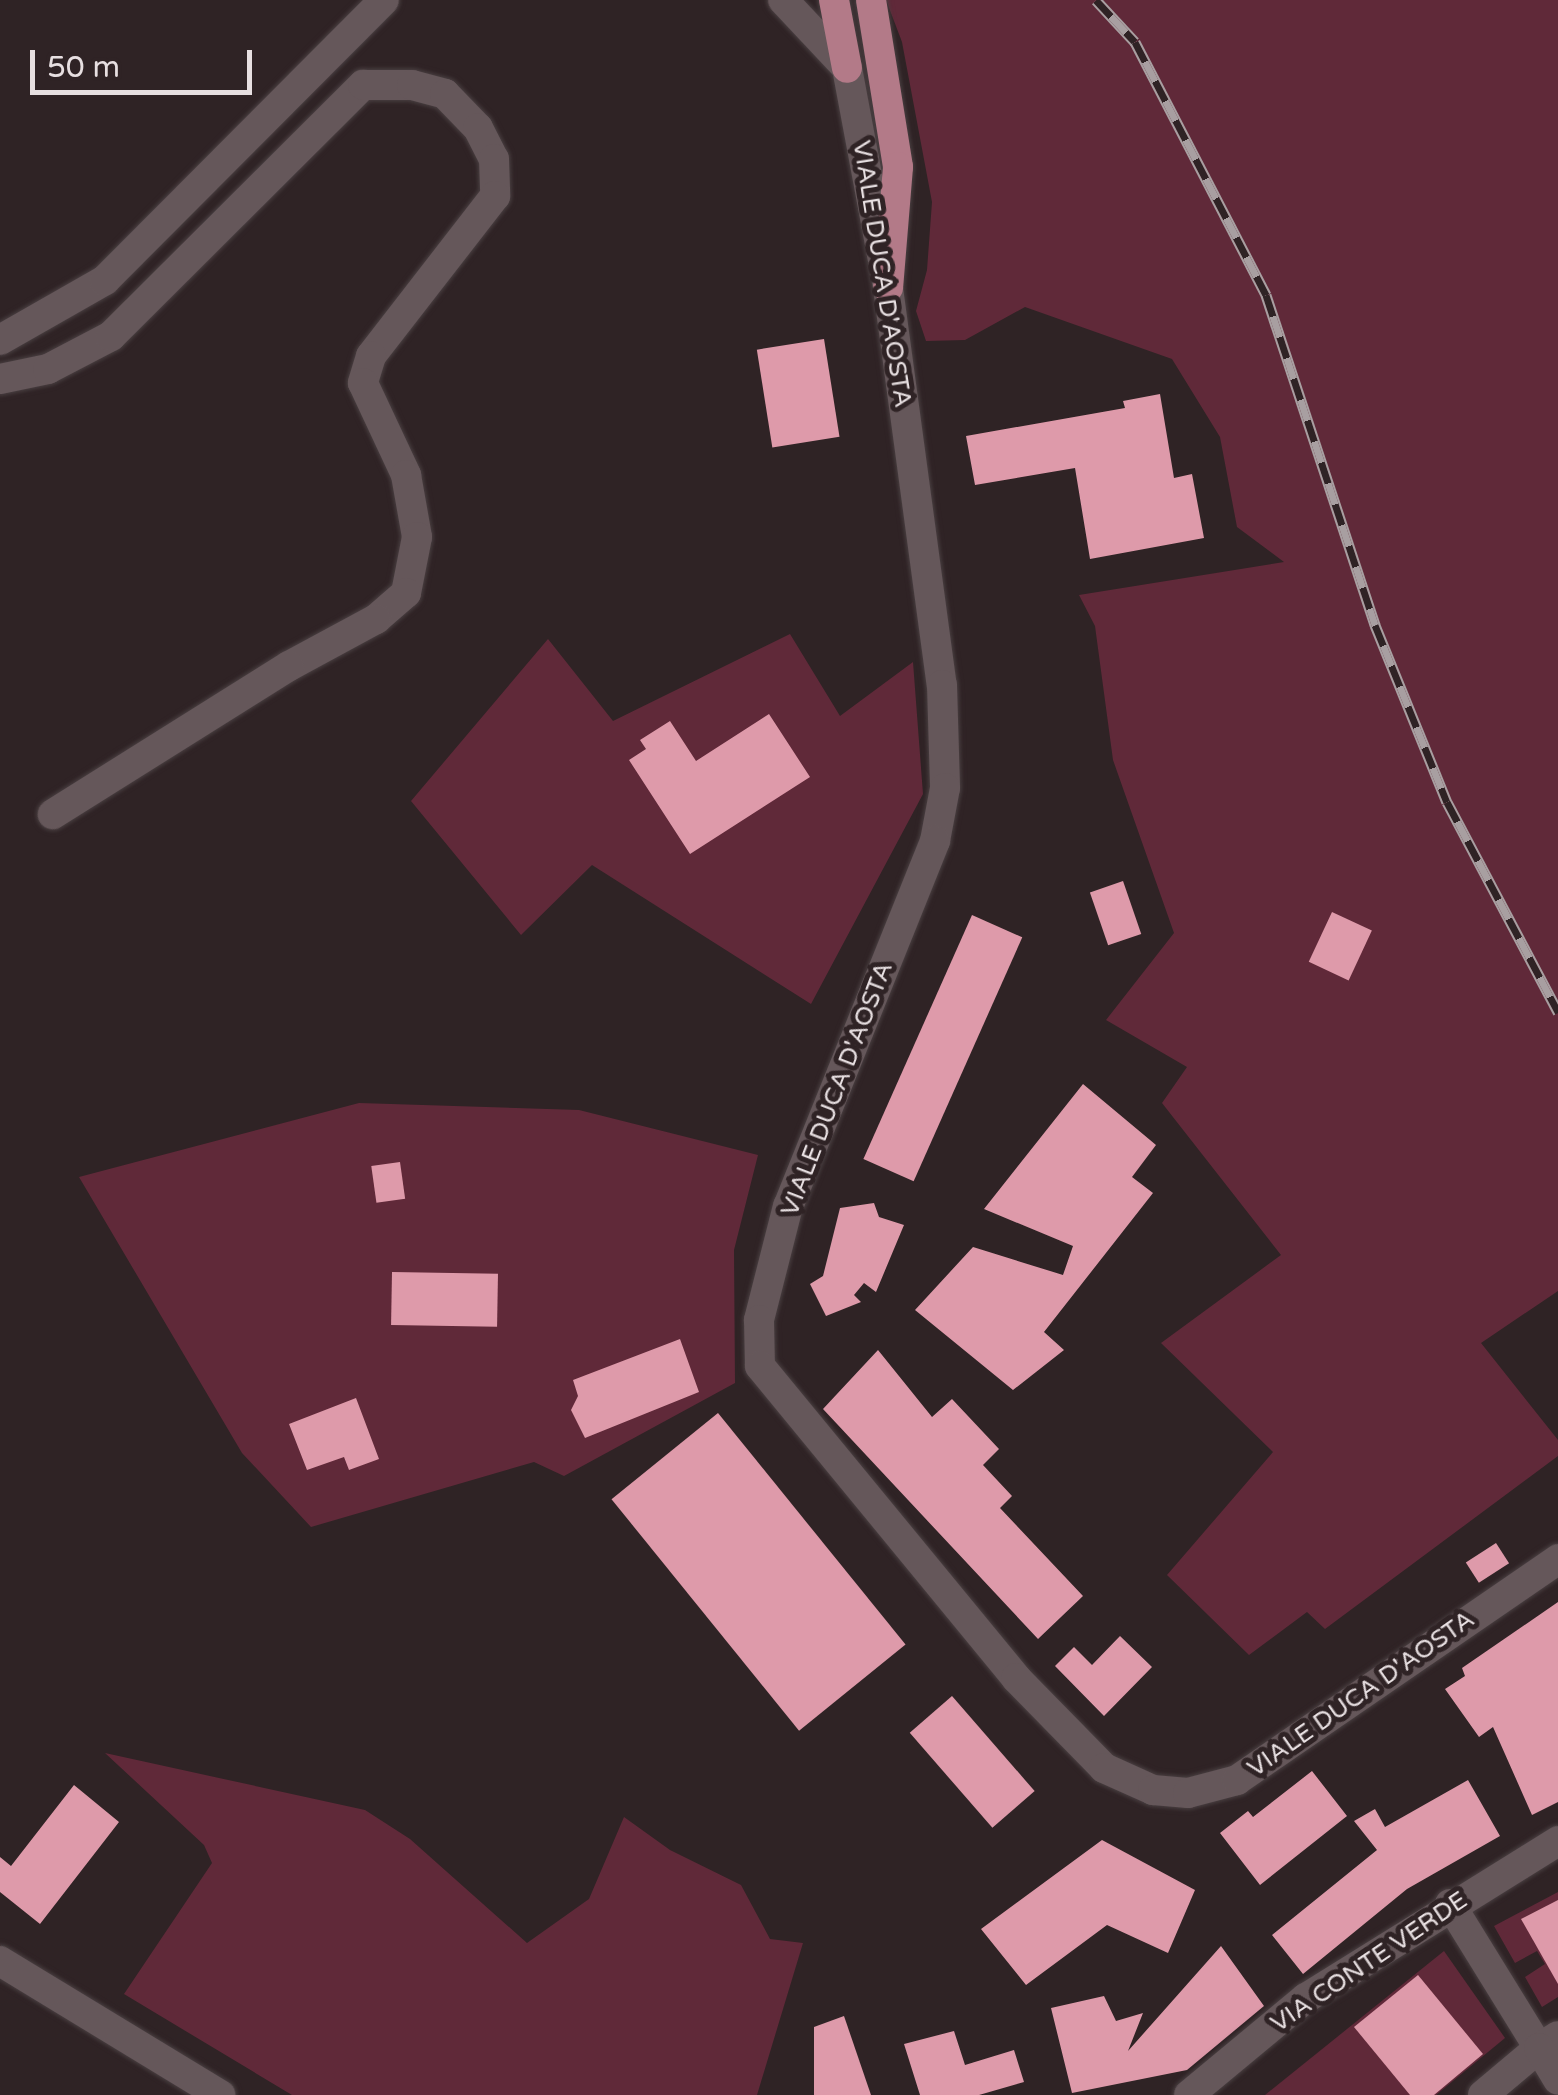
<!DOCTYPE html>
<html>
<head>
<meta charset="utf-8">
<style>
  body { margin:0 }
  #map { position:relative; width:1558px; height:2095px; overflow:hidden; background:#2f2325; font-family:"Varela Round",sans-serif }
  div>[style] { position:absolute }
  .green>* { inset:0; background:#602939 }
  .building>* { inset:0; background:#de9aaa; transform-origin:0 0 }
  .roads { filter:drop-shadow(0 0 2px #493f41) drop-shadow(0 0 2px #493f41) }
  .street>* { height:30px; margin:-15px; padding:0 15px; transform-origin:15px; border-radius:15px; background:#65575a }
  .secondary>* { height:30px; margin:-15px; padding:0 15px; transform-origin:15px; border-radius:15px; background:#65575a }
  .primary>* { height:30px; margin:-15px; padding:0 15px; transform-origin:15px; border-radius:15px; background:#b37a88 }
  .rail>* { height:11px; margin-top:-5.5px; transform-origin:0; background:repeating-linear-gradient(90deg,#2f2325 0 22px,#a89fa1 0 44px); box-sizing:border-box; border-block:2px solid #a89fa1 }
  span { translate:-50% -50%; white-space:nowrap; text-align:center; line-height:1.15; -webkit-text-stroke:10px #2f2325; paint-order:stroke }
  .street-label { font-size:25px; color:#e7dfe1 }
  .scale { position:absolute; left:30px; top:50px; width:222px; height:45px; box-sizing:border-box; border:5px solid #e7dfe1; border-top:0; padding-left:12px; font-size:30px; line-height:35px; white-space:nowrap; color:#e7dfe1; -webkit-text-stroke:8px #2f2325; paint-order:stroke }
</style>
</head>
<body>
<div id="map">
  <div class="green">
    <div style="clip-path:polygon(886px 0,1558px 0,1558px 1291px,1481px 1343px,1558px 1440px,1558px 1456px,1325px 1629px,1307px 1612px,1249px 1655px,1167px 1575px,1273px 1452px,1161px 1343px,1281px 1255px,1162px 1103px,1187px 1067px,1106px 1020px,1174px 933px,1113px 760px,1095px 626px,1079px 595px,1284px 562px,1237px 527px,1220px 437px,1172px 359px,1025px 307px,965px 340px,926px 341px,916px 311px,927px 270px,932px 202px,902px 42px)"></div>
    <div style="clip-path:polygon(790px 634px,840px 716px,913px 662px,923px 794px,811px 1004px,592px 865px,521px 935px,411px 801px,548px 639px,613px 721px)"></div>
    <div style="clip-path:polygon(359px 1103px,579px 1110px,758px 1155px,734px 1250px,735px 1383px,564px 1476px,534px 1462px,311px 1527px,242px 1453px,79px 1177px)"></div>
    <div style="clip-path:polygon(105px 1753px,365px 1810px,410px 1839px,527px 1943px,589px 1899px,624px 1817px,670px 1850px,741px 1885px,770px 1939px,803px 1943px,757px 2095px,292px 2095px,124px 1994px,212px 1863px,204px 1845px)"></div>
    <div style="clip-path:polygon(1558px 1892px,1558px 1997px,1542px 2007px,1525px 1977px,1545px 1964px,1537px 1951px,1515px 1963px,1494px 1926px)"></div>
    <div style="clip-path:polygon(1444px 1951px,1505px 2038px,1436px 2095px,1265px 2095px)"></div>
  </div>
  <div class="building">
    <div style="left:824px;top:339px;width:99px;height:68px;rotate:81deg"></div>
    <div style="clip-path:polygon(1160px 394px,1174px 478px,1192px 474px,1204px 538px,1090px 559px,1075px 468px,975px 485px,966px 436px,1125px 408px,1123px 401px)"></div>
    <div style="clip-path:polygon(769px 714px,810px 777px,690px 854px,629px 760px,646px 749px,640px 740px,670px 721px,696px 761px)"></div>
    <div style="left:1123px;top:881px;width:56px;height:35px;rotate:71deg"></div>
    <div style="left:1332px;top:912px;width:44px;height:55px;rotate:25deg"></div>
    <div style="left:972px;top:915px;width:55px;height:267px;rotate:24deg"></div>
    <div style="clip-path:polygon(1083px 1084px,1156px 1145px,1132px 1177px,1153px 1193px,1044px 1332px,1064px 1350px,1013px 1390px,915px 1310px,973px 1247px,1063px 1275px,1073px 1246px,984px 1209px)"></div>
    <div style="left:400px;top:1162px;width:37px;height:29px;rotate:82deg"></div>
    <div style="clip-path:polygon(874px 1203px,879px 1217px,904px 1225px,876px 1292px,864px 1283px,854px 1295px,861px 1302px,826px 1316px,810px 1284px,823px 1276px,840px 1208px)"></div>
    <div style="left:392px;top:1272px;width:106px;height:53px;rotate:1deg"></div>
    <div style="clip-path:polygon(680px 1339px,699px 1392px,585px 1438px,571px 1410px,578px 1396px,573px 1380px)"></div>
    <div style="clip-path:polygon(878px 1350px,932px 1417px,952px 1399px,999px 1449px,983px 1465px,1012px 1496px,1000px 1508px,1083px 1596px,1038px 1639px,823px 1409px)"></div>
    <div style="clip-path:polygon(356px 1398px,379px 1459px,349px 1470px,344px 1457px,307px 1470px,289px 1424px)"></div>
    <div style="left:718px;top:1413px;width:298px;height:137px;rotate:51deg"></div>
    <div style="left:1496px;top:1543px;width:24px;height:36px;rotate:57deg"></div>
    <div style="clip-path:polygon(1558px 1602px,1558px 1802px,1532px 1815px,1493px 1727px,1479px 1737px,1445px 1689px,1465px 1676px,1462px 1668px)"></div>
    <div style="clip-path:polygon(1120px 1636px,1152px 1667px,1104px 1716px,1055px 1666px,1074px 1647px,1092px 1665px)"></div>
    <div style="left:952px;top:1696px;width:126px;height:56px;rotate:49deg"></div>
    <div style="clip-path:polygon(1312px 1771px,1347px 1816px,1260px 1885px,1220px 1833px,1248px 1811px,1253px 1817px)"></div>
    <div style="clip-path:polygon(1468px 1780px,1500px 1836px,1407px 1889px,1303px 1974px,1272px 1935px,1377px 1850px,1354px 1821px,1375px 1809px,1385px 1827px)"></div>
    <div style="clip-path:polygon(74px 1785px,119px 1822px,40px 1924px,0 1892px,0 1857px,11px 1866px)"></div>
    <div style="clip-path:polygon(1102px 1840px,1195px 1890px,1168px 1953px,1107px 1925px,1026px 1985px,981px 1929px)"></div>
    <div style="clip-path:polygon(1558px 1900px,1558px 1984px,1521px 1919px)"></div>
    <div style="clip-path:polygon(1221px 1946px,1264px 2006px,1187px 2070px,1072px 2093px,1051px 2008px,1104px 1996px,1116px 2021px,1143px 2013px,1128px 2051px)"></div>
    <div style="clip-path:polygon(1418px 1975px,1483px 2054px,1434px 2095px,1410px 2095px,1354px 2027px)"></div>
    <div style="clip-path:polygon(844px 2016px,871px 2095px,814px 2095px,814px 2027px)"></div>
    <div style="clip-path:polygon(954px 2031px,965px 2065px,1014px 2050px,1024px 2082px,979px 2095px,920px 2095px,904px 2044px)"></div>
  </div>
  <div class="roads">
    <div class="street">
      <div style="left:0;top:379px;width:49px;rotate:-11.8deg"></div>
      <div style="left:48px;top:369px;width:71px;rotate:-27.6deg"></div>
      <div style="left:111px;top:336px;width:356px;rotate:-44.9deg"></div>
      <div style="left:363px;top:85px;width:49px"></div>
      <div style="left:412px;top:85px;width:34px;rotate:15deg"></div>
      <div style="left:445px;top:94px;width:47px;rotate:45.9deg"></div>
      <div style="left:478px;top:128px;width:35px;rotate:63deg"></div>
      <div style="left:494px;top:159px;width:37px;rotate:88deg"></div>
      <div style="left:495px;top:196px;width:202px;rotate:127.8deg"></div>
      <div style="left:371px;top:356px;width:28px;rotate:107deg"></div>
      <div style="left:363px;top:383px;width:102px;rotate:64.9deg"></div>
      <div style="left:406px;top:475px;width:63px;rotate:79.9deg"></div>
      <div style="left:417px;top:537px;width:57px;rotate:101.1deg"></div>
      <div style="left:406px;top:593px;width:40px;rotate:139deg"></div>
      <div style="left:376px;top:619px;width:99px;rotate:151.6deg"></div>
      <div style="left:289px;top:666px;width:279px;rotate:147.9deg"></div>
      <div style="left:1450px;top:1904px;width:169px;rotate:58.3deg"></div>
      <div style="left:1539px;top:2048px;width:22px;rotate:-32deg"></div>
      <div style="left:0;top:1961px;width:258px;rotate:31.3deg"></div>
    </div>
    <div class="secondary">
      <div style="left:783px;top:0;width:93px;rotate:46.7deg"></div>
      <div style="left:847px;top:68px;width:224px;rotate:79.4deg"></div>
      <div style="left:888px;top:288px;width:401px;rotate:82.3deg"></div>
      <div style="left:942px;top:685px;width:103px;rotate:88.3deg"></div>
      <div style="left:945px;top:788px;width:54px;rotate:100.7deg"></div>
      <div style="left:935px;top:841px;width:393px;rotate:111.9deg"></div>
      <div style="left:788px;top:1206px;width:118px;rotate:104.3deg"></div>
      <div style="left:759px;top:1320px;width:46px;rotate:88.8deg"></div>
      <div style="left:760px;top:1366px;width:404px;rotate:50.6deg"></div>
      <div style="left:1016px;top:1678px;width:126px;rotate:45.6deg"></div>
      <div style="left:1104px;top:1768px;width:54px;rotate:24.2deg"></div>
      <div style="left:1153px;top:1790px;width:35px;rotate:5deg"></div>
      <div style="left:1188px;top:1793px;width:51px;rotate:-14.9deg"></div>
      <div style="left:1237px;top:1780px;width:390px;rotate:-34.5deg"></div>
      <div style="left:0;top:340px;width:121px;rotate:-29.7deg"></div>
      <div style="left:105px;top:280px;width:395px;rotate:-45.1deg"></div>
      <div style="left:1189px;top:2095px;width:152px;rotate:-39.7deg"></div>
      <div style="left:1306px;top:1998px;width:297px;rotate:-31.9deg"></div>
      <div style="left:1483px;top:2095px;width:73px;rotate:-40deg"></div>
      <div style="left:1539px;top:2048px;width:37px;rotate:59deg"></div>
    </div>
    <div class="primary">
      <div style="left:834px;top:0;width:69px;rotate:79.2deg"></div>
      <div style="left:871px;top:0;width:169px;rotate:80.8deg"></div>
      <div style="left:898px;top:167px;width:121px;rotate:94.7deg"></div>
    </div>
  </div>
  <div class="rail">
    <div style="left:1096px;top:0;width:57px;rotate:47.1deg"></div>
    <div style="left:1135px;top:42px;width:285px;rotate:62.6deg"></div>
    <div style="left:1266px;top:295px;width:348px;rotate:71.7deg"></div>
    <div style="left:1375px;top:625px;width:191px;rotate:67.9deg"></div>
    <div style="left:1447px;top:802px;width:238px;rotate:62.1deg"></div>
  </div>
  <div class="street-label">
    <span style="left:882px;top:274px;rotate:81deg">VIALE DUCA D'AOSTA</span>
    <span style="left:837px;top:1089px;rotate:-69deg">VIALE DUCA D'AOSTA</span>
    <span style="left:1361px;top:1694px;rotate:-35deg">VIALE DUCA D'AOSTA</span>
    <span style="left:1369px;top:1962px;rotate:-34deg">VIA CONTE VERDE</span>
  </div>
  <div class="scale">50 m</div>
</div>
</body>
</html>
